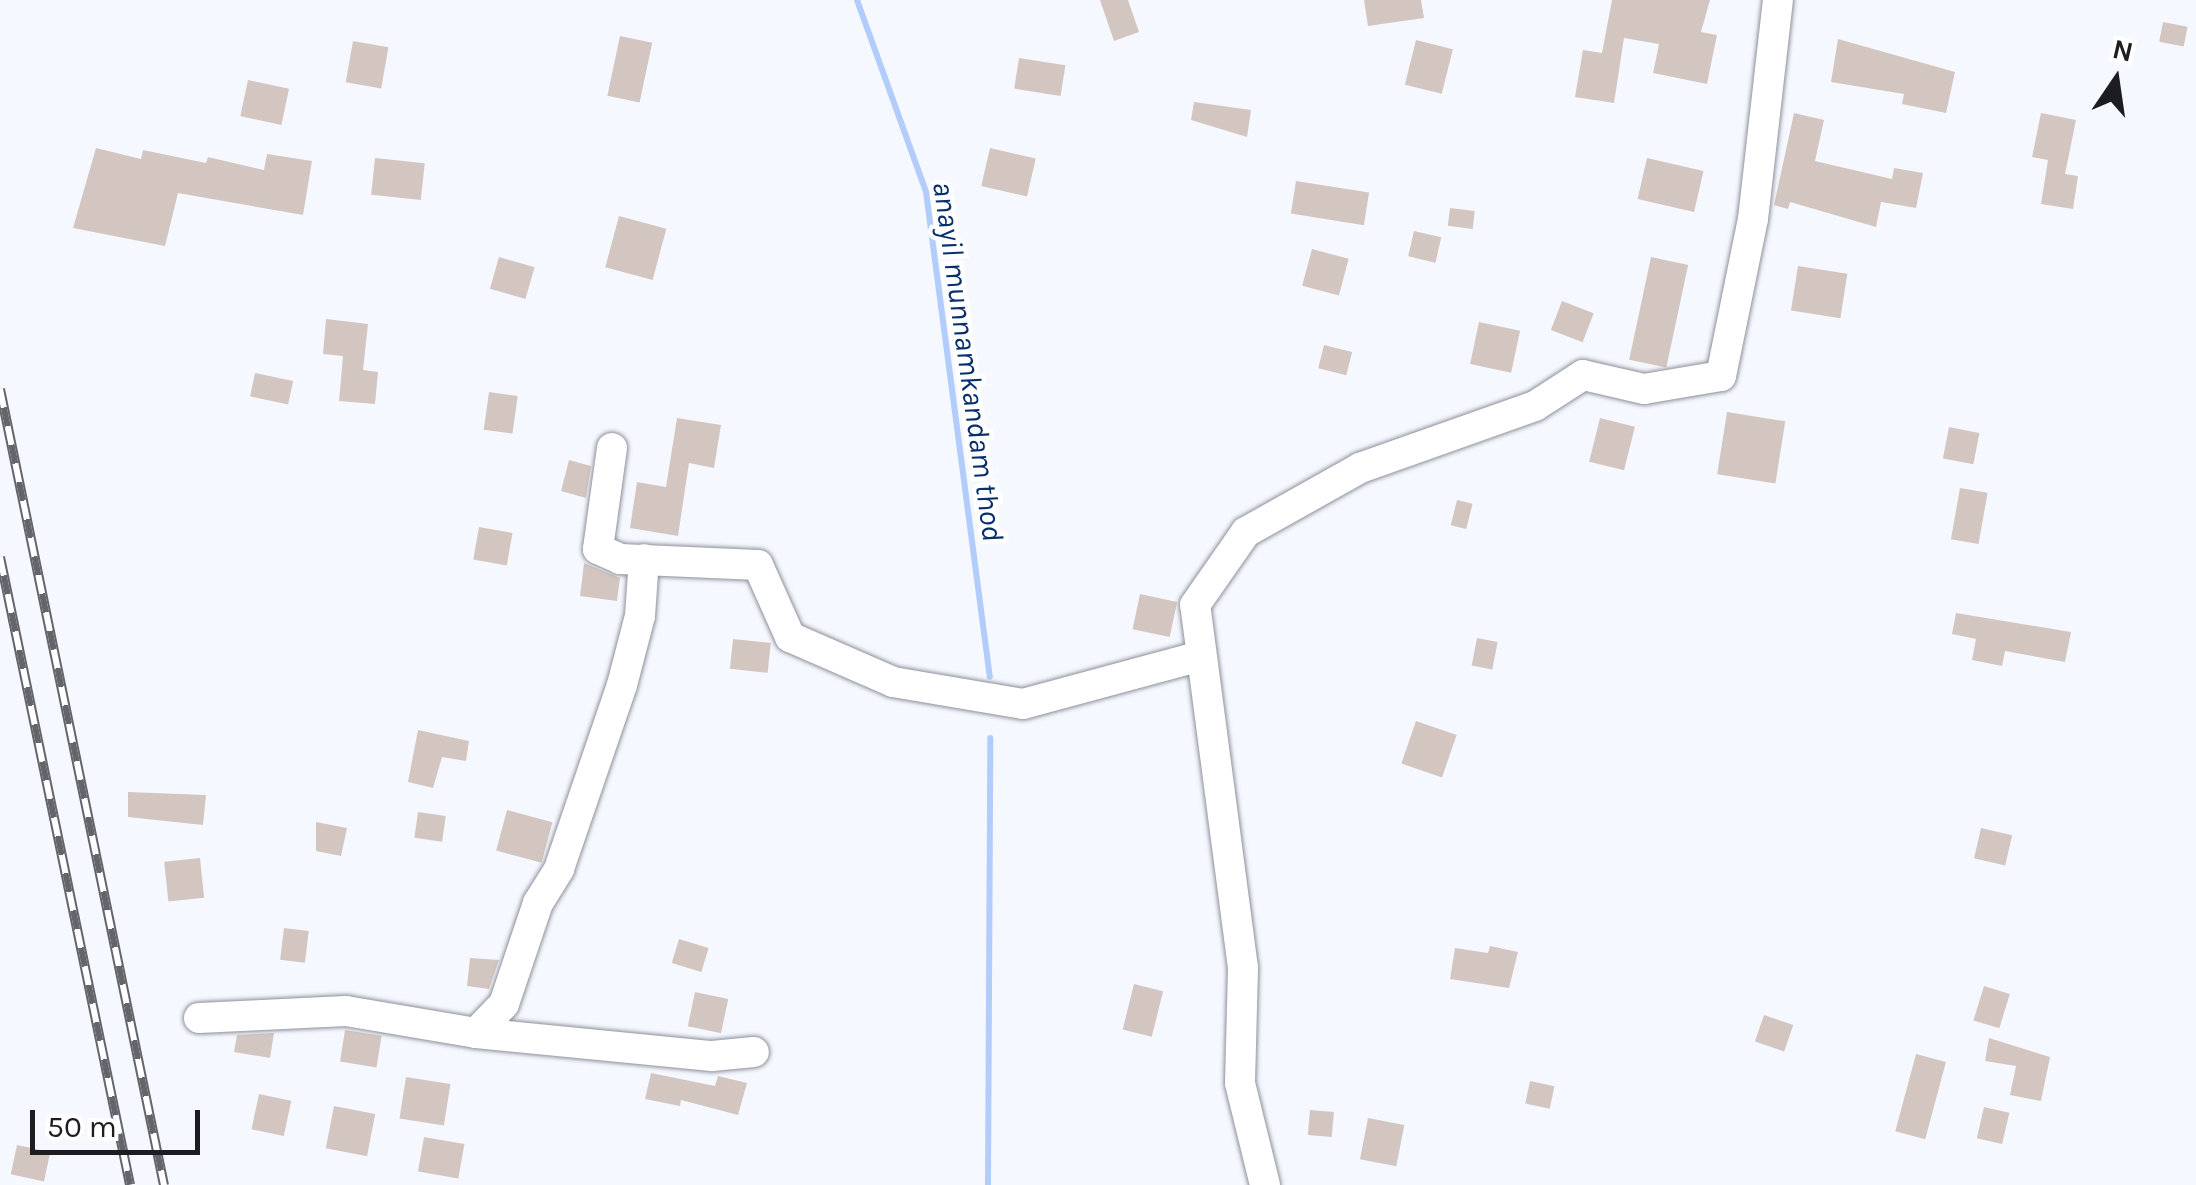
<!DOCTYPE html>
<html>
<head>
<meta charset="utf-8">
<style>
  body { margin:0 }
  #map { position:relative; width:2196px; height:1185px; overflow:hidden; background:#f6f8ff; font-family:Karla,sans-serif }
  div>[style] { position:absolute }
  .stream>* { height:6px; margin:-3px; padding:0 3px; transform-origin:3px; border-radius:3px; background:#b2cdfb }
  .building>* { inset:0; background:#d3c6c1; transform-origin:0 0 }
  .roads { filter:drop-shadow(0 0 2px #8d909b) drop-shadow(0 0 2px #8d909b) }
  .minor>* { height:30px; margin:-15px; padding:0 15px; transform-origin:15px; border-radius:15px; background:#fff }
  .rail>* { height:10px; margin-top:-5px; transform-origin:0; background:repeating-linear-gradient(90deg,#fff 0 19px,#64656b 0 38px); box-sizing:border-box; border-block:2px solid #64656b }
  span { translate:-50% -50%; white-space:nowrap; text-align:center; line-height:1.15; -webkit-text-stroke:9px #fff; paint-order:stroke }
  .water-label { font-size:30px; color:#072e6d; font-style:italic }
  .north { position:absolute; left:2066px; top:30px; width:100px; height:100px; -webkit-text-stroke:8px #fff; paint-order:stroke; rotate:13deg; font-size:28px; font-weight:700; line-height:40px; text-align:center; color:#1c1c21 }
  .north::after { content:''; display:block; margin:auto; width:35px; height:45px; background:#1c1c21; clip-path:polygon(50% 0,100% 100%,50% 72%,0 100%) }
  .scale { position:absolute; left:30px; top:1110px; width:170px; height:45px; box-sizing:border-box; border:5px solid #1c1c21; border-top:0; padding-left:12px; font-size:30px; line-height:35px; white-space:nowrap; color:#1c1c21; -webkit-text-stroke:8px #fff; paint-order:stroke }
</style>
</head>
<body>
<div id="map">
  <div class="stream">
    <div style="left:857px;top:0;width:204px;rotate:70.2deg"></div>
    <div style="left:926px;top:192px;width:489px;rotate:82.5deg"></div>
    <div style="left:988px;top:1185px;width:447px;rotate:-89.7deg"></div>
  </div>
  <div class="building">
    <div style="clip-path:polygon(1100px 0,1128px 0,1139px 32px,1114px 41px)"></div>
    <div style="clip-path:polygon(1364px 0,1421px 0,1424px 18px,1368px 26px)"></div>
    <div style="clip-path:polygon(1612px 0,1710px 0,1701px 32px,1717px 35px,1707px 84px,1653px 73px,1659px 44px,1624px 38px,1614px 103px,1575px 97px,1583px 50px,1602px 53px)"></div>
    <div style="left:2163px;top:22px;width:25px;height:20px;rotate:11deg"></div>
    <div style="left:620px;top:36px;width:33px;height:61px;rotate:12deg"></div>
    <div style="clip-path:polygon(1838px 39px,1955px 72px,1946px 113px,1902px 104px,1904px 94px,1831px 82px)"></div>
    <div style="left:1416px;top:40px;width:38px;height:46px;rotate:14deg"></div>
    <div style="left:353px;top:41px;width:36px;height:42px;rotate:10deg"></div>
    <div style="left:1019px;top:58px;width:47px;height:31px;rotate:9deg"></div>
    <div style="left:248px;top:80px;width:42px;height:37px;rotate:12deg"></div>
    <div style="clip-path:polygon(1194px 102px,1251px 110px,1247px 137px,1191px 120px)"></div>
    <div style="clip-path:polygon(1794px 113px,1824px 120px,1815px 161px,1892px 179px,1894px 168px,1923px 173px,1916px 208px,1881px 202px,1876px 227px,1790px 202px,1788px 209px,1774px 205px)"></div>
    <div style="clip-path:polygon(2041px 113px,2076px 120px,2065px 174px,2078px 176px,2073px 209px,2041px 204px,2048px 160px,2032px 157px)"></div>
    <div style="clip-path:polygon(96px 148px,141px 159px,143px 150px,206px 163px,208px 157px,264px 170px,267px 154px,312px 161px,303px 215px,178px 193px,165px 246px,73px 228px)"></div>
    <div style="left:990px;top:148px;width:47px;height:39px;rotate:13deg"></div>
    <div style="left:375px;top:158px;width:50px;height:37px;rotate:6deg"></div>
    <div style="left:1647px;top:158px;width:58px;height:42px;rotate:13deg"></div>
    <div style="left:1296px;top:181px;width:74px;height:33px;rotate:9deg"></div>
    <div style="left:1450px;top:208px;width:25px;height:18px;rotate:7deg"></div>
    <div style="left:619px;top:216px;width:49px;height:53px;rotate:15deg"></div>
    <div style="left:1414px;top:231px;width:28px;height:26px;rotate:13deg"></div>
    <div style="left:1312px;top:249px;width:38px;height:38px;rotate:15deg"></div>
    <div style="left:499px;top:257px;width:37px;height:33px;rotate:16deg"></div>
    <div style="left:1651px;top:257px;width:38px;height:105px;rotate:12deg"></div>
    <div style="left:1798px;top:266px;width:50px;height:45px;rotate:9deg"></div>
    <div style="left:1562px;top:301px;width:34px;height:31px;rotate:21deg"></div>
    <div style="clip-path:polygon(326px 319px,368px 324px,363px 370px,378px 372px,375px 404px,339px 401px,343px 356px,323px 354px)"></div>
    <div style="left:1479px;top:322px;width:42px;height:43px;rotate:12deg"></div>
    <div style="left:1324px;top:345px;width:29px;height:24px;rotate:14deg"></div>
    <div style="left:255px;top:373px;width:39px;height:24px;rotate:12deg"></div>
    <div style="left:489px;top:392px;width:29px;height:38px;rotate:8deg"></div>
    <div style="left:1727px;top:412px;width:59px;height:63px;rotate:9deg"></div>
    <div style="clip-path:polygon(677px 418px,721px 425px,714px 468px,689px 463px,678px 536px,630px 528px,637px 482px,666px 487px)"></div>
    <div style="left:1600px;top:418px;width:36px;height:45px;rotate:14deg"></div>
    <div style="left:1949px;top:427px;width:31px;height:32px;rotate:11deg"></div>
    <div style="clip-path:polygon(569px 460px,591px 466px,586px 498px,561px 491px)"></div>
    <div style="left:1960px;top:488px;width:28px;height:52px;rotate:10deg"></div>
    <div style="left:1457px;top:500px;width:16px;height:26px;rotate:14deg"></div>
    <div style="left:479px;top:527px;width:34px;height:33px;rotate:10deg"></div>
    <div style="clip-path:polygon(584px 563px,620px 578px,617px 601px,580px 596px)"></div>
    <div style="left:1140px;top:594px;width:38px;height:36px;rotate:12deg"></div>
    <div style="clip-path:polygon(1956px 613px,2071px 632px,2065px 662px,2005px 651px,2002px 666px,1972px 660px,1976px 639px,1952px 634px)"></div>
    <div style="left:1477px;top:638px;width:21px;height:28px;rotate:11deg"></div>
    <div style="left:733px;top:639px;width:38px;height:30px;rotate:6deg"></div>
    <div style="left:1416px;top:721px;width:43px;height:45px;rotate:19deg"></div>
    <div style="clip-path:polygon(418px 730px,469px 741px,466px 761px,442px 757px,433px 788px,408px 782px)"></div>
    <div style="clip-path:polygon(128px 792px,206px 795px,203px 825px,128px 817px)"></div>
    <div style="left:507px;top:810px;width:47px;height:42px;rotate:15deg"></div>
    <div style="left:418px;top:812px;width:28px;height:26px;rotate:8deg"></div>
    <div style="clip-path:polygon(316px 822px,347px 828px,341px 856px,316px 851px)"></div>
    <div style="left:1981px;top:828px;width:32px;height:31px;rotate:13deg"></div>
    <div style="left:200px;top:858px;width:40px;height:36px;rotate:84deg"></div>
    <div style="left:284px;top:928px;width:25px;height:32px;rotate:7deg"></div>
    <div style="left:679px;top:939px;width:31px;height:25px;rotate:17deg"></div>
    <div style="clip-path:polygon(1490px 946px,1518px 952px,1509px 988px,1450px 979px,1455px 948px,1488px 953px)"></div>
    <div style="clip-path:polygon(470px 958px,499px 960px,489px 989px,467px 986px)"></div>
    <div style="left:1134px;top:984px;width:30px;height:47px;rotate:14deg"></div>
    <div style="left:1984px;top:986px;width:27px;height:36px;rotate:17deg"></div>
    <div style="left:695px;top:992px;width:34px;height:35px;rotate:12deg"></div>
    <div style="left:1764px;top:1015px;width:31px;height:28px;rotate:19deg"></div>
    <div style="left:345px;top:1030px;width:37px;height:32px;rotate:9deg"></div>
    <div style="clip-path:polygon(274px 1033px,270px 1058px,234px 1052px,237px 1035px)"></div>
    <div style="clip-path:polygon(1989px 1038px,2050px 1057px,2041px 1101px,2010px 1095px,2016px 1066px,1985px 1061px)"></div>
    <div style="left:1916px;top:1054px;width:31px;height:80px;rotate:15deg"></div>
    <div style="clip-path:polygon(651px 1073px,715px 1086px,718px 1076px,747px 1083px,738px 1115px,681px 1100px,680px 1106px,645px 1099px)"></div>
    <div style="left:406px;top:1077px;width:45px;height:42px;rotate:9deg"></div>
    <div style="left:1530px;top:1081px;width:25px;height:23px;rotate:12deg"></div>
    <div style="left:259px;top:1094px;width:33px;height:36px;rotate:12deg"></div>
    <div style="left:334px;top:1106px;width:42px;height:43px;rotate:11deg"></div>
    <div style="left:1984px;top:1107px;width:26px;height:32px;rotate:13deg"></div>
    <div style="left:1310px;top:1110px;width:24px;height:25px;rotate:5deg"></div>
    <div style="left:1368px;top:1118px;width:37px;height:42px;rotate:11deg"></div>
    <div style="left:424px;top:1137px;width:41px;height:35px;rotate:10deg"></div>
    <div style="left:17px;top:1145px;width:34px;height:30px;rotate:12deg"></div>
  </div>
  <div class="roads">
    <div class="minor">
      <div style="left:612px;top:448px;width:102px;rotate:97.9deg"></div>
      <div style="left:598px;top:549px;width:24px;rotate:24deg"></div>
      <div style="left:620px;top:559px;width:138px;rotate:2.5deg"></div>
      <div style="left:758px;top:565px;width:79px;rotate:66deg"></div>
      <div style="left:790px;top:637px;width:112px;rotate:23.6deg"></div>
      <div style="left:893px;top:682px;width:132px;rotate:9.6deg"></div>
      <div style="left:1023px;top:704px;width:184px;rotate:-15.1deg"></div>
      <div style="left:199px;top:1018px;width:147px;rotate:-2.7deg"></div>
      <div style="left:346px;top:1011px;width:132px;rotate:9.6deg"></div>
      <div style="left:476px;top:1033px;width:40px;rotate:-46deg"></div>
      <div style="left:504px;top:1004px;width:107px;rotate:-71.4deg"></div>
      <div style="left:538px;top:903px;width:40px;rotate:-58deg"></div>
      <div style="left:559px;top:869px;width:194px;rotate:-71.1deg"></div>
      <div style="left:622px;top:685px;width:71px;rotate:-75.4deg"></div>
      <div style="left:640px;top:616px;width:57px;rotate:-86deg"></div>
      <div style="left:476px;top:1033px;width:237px;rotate:5.6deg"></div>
      <div style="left:712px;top:1056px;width:42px;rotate:-5.4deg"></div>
      <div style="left:1265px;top:1185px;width:105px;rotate:-103.8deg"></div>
      <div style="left:1240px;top:1083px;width:115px;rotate:-88.5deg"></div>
      <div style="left:1243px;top:968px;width:366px;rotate:-97.5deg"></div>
      <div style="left:1195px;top:605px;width:89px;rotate:-55.1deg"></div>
      <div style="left:1246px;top:532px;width:131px;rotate:-29.3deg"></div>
      <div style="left:1360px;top:468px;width:186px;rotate:-19.5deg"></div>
      <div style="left:1535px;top:406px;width:57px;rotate:-32.9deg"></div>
      <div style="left:1583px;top:375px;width:63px;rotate:12.9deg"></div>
      <div style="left:1644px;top:389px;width:78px;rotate:-9.6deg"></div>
      <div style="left:1721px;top:376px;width:160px;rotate:-78.5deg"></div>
      <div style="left:1753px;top:219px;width:220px;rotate:-83.5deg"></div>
    </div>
  </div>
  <div class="rail">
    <div style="left:0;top:389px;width:813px;rotate:78.36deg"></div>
    <div style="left:0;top:557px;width:641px;rotate:78.3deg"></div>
  </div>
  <div class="water-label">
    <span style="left:968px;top:361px;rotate:82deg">anayil munnamkandam thod</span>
  </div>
  <div class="north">N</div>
  <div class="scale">50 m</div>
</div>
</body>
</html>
